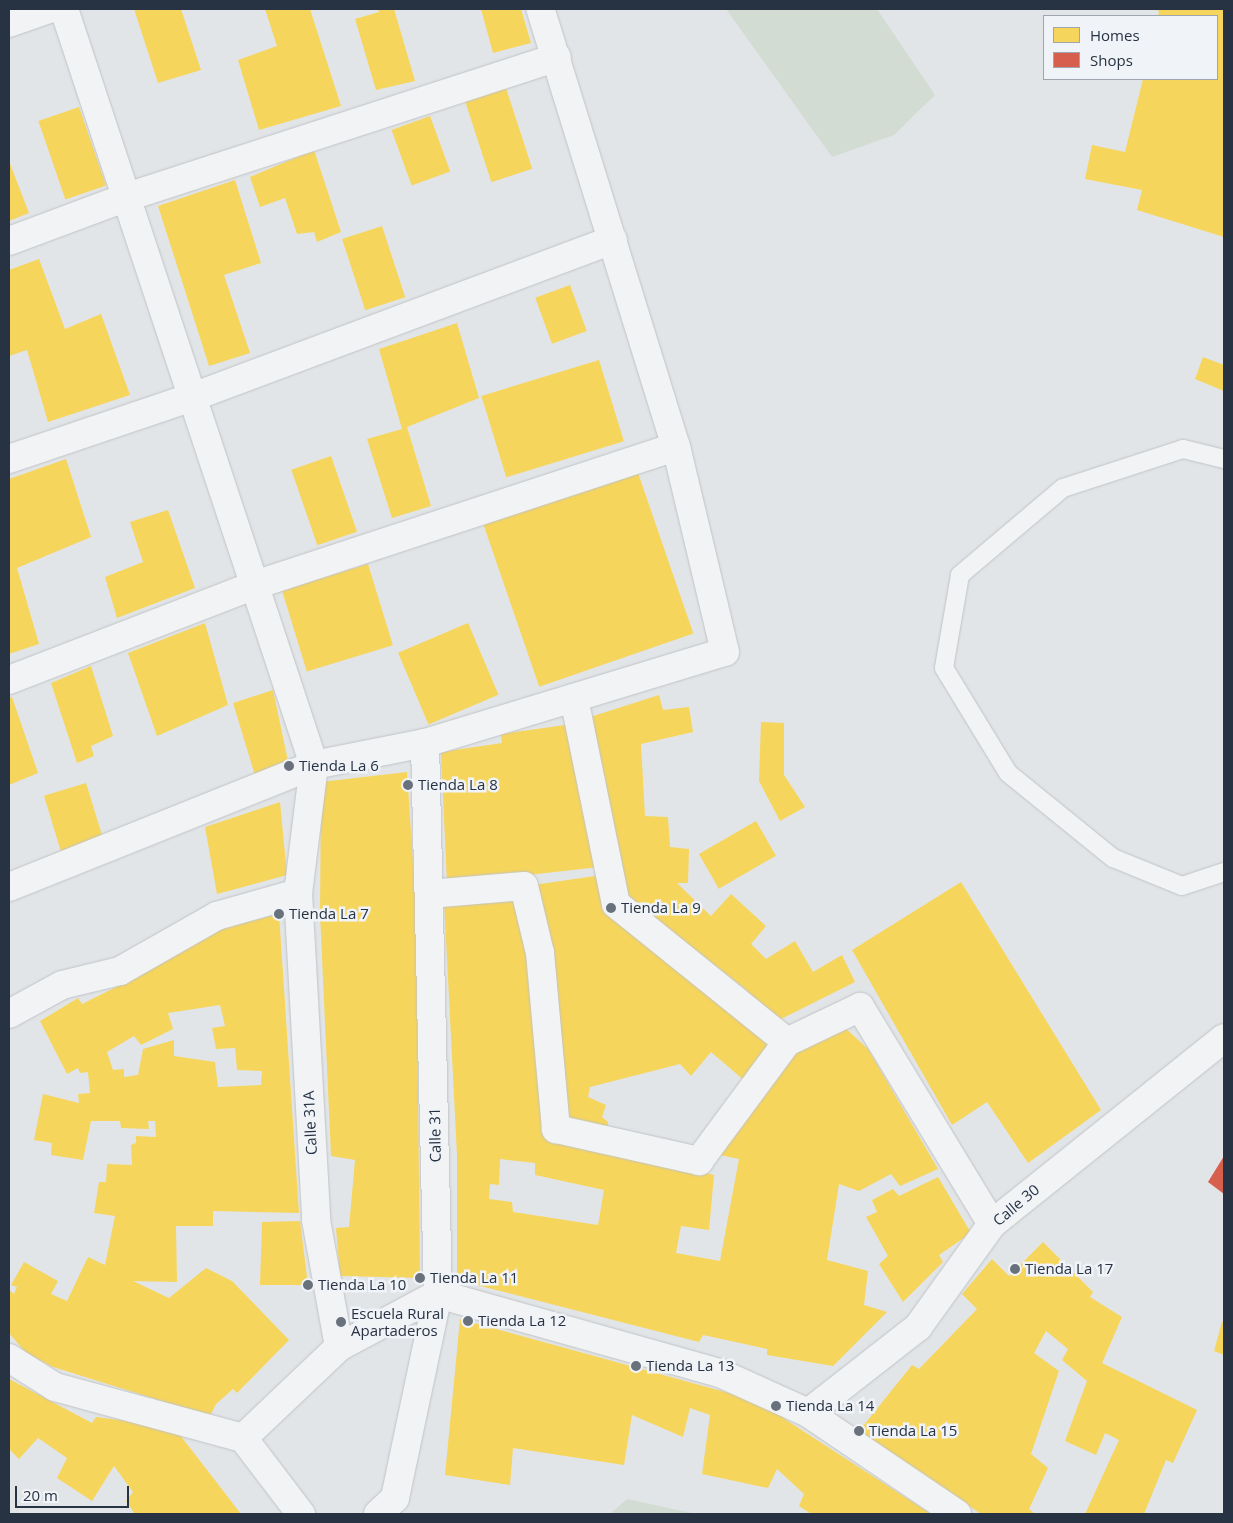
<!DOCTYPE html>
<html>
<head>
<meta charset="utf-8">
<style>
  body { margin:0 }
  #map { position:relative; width:1233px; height:1523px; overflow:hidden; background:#e2e5e8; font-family:"Open Sans",sans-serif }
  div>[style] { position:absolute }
  .green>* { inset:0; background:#d3dcd2 }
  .homes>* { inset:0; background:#f6d55c; transform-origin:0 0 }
  .shops>* { inset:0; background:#d6604d }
  .roads { filter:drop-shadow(0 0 1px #c0c3c6) drop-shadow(0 0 1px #c0c3c6) }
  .lane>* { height:18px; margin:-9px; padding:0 9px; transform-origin:9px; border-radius:9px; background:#f2f3f4 }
  .street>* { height:28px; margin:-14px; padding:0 14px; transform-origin:14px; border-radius:14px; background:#f2f3f4 }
  .dots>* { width:14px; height:14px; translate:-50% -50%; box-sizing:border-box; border:2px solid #f0f3f7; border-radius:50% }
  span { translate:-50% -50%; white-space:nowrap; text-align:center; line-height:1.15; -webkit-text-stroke:5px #f0f3f7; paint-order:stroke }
  .poi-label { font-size:15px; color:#273242 }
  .left { translate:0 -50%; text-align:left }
  .street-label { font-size:15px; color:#273242 }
  .frame { position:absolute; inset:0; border:10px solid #273242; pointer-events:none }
  .legend { position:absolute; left:1043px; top:15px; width:175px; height:65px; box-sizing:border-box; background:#f0f3f7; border:1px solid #a0a6af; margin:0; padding:6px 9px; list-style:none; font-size:15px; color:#273242 }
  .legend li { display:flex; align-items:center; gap:10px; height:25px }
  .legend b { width:25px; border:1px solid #a0a6af }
  .scale { position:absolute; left:15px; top:1486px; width:114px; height:22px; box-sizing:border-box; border:2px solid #273242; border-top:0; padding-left:6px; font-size:15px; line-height:18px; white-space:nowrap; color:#273242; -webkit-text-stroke:4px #f0f3f7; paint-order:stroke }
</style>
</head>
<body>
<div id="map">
  <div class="green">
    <div style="clip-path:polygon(726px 9px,877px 9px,935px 95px,894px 135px,832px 157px)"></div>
    <div style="clip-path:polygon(627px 1499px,696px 1514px,610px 1514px)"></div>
  </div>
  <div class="homes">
    <div style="clip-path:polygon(134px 9px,181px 9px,201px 70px,158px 83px)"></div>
    <div style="clip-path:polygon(265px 9px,310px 9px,341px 106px,259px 130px,238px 60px,277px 46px)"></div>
    <div style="clip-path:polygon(378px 9px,394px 9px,415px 81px,376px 90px,355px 19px,379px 12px)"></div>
    <div style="clip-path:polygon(481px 9px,521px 9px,531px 43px,493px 53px)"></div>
    <div style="clip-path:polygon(1152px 9px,1224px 9px,1224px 237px,1137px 210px,1142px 190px,1085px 179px,1092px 145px,1125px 152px,1143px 79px,1217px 79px,1217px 16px,1158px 16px,1159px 11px)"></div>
    <div style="left:506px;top:88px;width:85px;height:43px;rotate:72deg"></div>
    <div style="left:79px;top:107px;width:83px;height:43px;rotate:71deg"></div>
    <div style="left:430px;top:116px;width:59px;height:41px;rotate:70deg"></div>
    <div style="clip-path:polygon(314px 150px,341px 232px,317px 242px,314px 232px,297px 234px,285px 198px,260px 207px,250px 177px)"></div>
    <div style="clip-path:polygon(9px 161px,29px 213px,9px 221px)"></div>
    <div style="clip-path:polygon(235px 180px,261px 263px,224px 275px,250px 353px,209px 366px,158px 206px)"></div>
    <div style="left:382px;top:226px;width:75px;height:42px;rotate:72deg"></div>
    <div style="clip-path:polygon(39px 259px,65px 329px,101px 314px,130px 395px,48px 422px,27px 350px,9px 356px,9px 270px)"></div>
    <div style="left:570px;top:285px;width:49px;height:37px;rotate:70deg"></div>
    <div style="clip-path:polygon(457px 323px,479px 398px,407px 427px,431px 506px,392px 518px,367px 439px,402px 429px,379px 349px)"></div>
    <div style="clip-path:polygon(1203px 357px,1224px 365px,1224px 391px,1195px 379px)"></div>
    <div style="left:599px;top:360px;width:85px;height:123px;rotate:73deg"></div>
    <div style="left:331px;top:456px;width:80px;height:42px;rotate:71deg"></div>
    <div style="clip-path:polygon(66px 459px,91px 537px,17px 568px,39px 644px,9px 654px,9px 479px)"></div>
    <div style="left:637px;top:470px;width:173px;height:163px;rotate:71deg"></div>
    <div style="clip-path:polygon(168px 510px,195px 588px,117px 618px,105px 577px,143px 562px,130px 522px)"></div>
    <div style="left:368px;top:564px;width:85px;height:90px;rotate:73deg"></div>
    <div style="clip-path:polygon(205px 623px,228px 705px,157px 736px,128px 653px)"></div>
    <div style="left:468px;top:623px;width:78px;height:76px;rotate:67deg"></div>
    <div style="clip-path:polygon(91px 666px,113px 736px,91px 746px,94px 756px,77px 763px,51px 683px)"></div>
    <div style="clip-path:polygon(273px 690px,289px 766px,257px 782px,233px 703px)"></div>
    <div style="clip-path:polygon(659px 695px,663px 710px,689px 707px,693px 732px,641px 744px,645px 816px,668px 817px,670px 847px,689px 849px,688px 883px,677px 883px,711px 916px,731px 894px,766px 926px,751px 944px,766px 959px,795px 941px,813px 972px,842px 955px,855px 982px,775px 1022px,744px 988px,689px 945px,684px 951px,629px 899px,587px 718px)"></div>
    <div style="clip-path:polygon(12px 697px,38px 773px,9px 785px,9px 698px)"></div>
    <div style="clip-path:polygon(761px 722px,784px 723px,784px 775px,805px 807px,780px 821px,759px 781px)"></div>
    <div style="clip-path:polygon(572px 724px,599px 867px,447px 884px,441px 752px,502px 743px,501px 734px)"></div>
    <div style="clip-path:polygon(407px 772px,416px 908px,420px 1278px,340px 1276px,336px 1228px,349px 1227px,355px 1160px,331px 1156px,320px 914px,321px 782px)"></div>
    <div style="left:86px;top:783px;width:61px;height:44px;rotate:73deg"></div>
    <div style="clip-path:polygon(280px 802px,287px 875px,217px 894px,205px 827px)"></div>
    <div style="left:756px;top:821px;width:40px;height:66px;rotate:60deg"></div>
    <div style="clip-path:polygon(602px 875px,772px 1046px,745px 1081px,711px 1052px,691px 1076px,680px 1064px,590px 1087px,588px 1097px,606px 1105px,602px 1117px,608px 1122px,608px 1133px,565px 1127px,566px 1086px,559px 1086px,533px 885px)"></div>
    <div style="clip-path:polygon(961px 882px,1101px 1110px,1028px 1163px,987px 1102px,952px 1125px,852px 950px)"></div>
    <div style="clip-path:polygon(evenodd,512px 895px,520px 931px,526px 932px,541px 1058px,541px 1132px,714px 1175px,709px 1230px,681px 1226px,676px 1253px,720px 1261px,739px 1159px,715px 1154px,797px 1050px,842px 1025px,868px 1049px,938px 1169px,900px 1186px,891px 1174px,859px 1191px,839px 1184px,827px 1260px,868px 1271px,864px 1305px,887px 1312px,833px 1366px,767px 1355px,767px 1349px,703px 1335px,699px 1342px,457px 1280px,457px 1155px,444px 900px,512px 895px,500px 1159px,535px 1163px,535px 1175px,604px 1190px,598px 1225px,513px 1212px,512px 1202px,489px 1199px,490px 1184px,499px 1185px,500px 1159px)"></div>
    <div style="clip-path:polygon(evenodd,279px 914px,299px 1213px,213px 1211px,213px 1226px,176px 1226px,177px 1282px,133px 1281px,169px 1298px,206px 1268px,232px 1281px,289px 1340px,237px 1393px,233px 1389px,216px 1404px,210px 1416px,53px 1367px,26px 1353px,9px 1333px,9px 1290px,14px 1294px,17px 1287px,11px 1285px,24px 1262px,58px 1281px,51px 1294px,67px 1301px,88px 1257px,105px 1265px,115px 1216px,94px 1213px,99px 1182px,106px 1182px,107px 1164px,132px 1165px,131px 1145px,136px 1143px,136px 1136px,156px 1137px,155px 1121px,148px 1121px,149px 1129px,121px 1128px,120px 1121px,91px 1121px,83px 1160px,51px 1155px,52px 1143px,34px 1140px,43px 1094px,79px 1103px,78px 1094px,90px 1093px,88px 1072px,80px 1073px,78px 1068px,67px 1074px,40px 1021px,78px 998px,82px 1004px,116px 987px,220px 929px,279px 914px,220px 1005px,225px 1026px,212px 1028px,216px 1049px,235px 1048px,237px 1070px,262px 1071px,261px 1085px,218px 1087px,215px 1062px,174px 1056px,174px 1040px,143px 1049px,138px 1075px,124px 1077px,124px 1069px,113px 1070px,107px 1052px,134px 1036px,141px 1045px,173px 1029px,168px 1013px,220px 1005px)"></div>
    <div style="clip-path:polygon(938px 1177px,971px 1233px,939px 1255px,943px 1262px,903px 1302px,879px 1264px,888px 1256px,866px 1217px,877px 1212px,872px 1200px,893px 1189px,899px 1196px)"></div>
    <div style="clip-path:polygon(300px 1221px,308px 1285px,260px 1285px,262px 1222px)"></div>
    <div style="clip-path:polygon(1043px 1242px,1093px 1292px,1090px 1297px,1122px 1317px,1102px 1363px,1197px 1410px,1173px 1463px,1166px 1460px,1144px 1514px,1085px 1514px,1119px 1440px,1105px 1433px,1096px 1455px,1065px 1441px,1087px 1381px,1062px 1360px,1068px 1349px,1046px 1331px,1034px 1353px,1059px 1371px,1031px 1454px,1048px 1468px,1029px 1509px,1035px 1514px,981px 1514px,859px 1431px,912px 1365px,919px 1369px,977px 1309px,962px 1294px,992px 1259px,1009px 1276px)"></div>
    <div style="clip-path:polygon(460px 1319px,783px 1408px,783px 1418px,931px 1514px,811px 1514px,799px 1506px,804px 1494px,777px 1469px,768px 1488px,702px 1474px,710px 1415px,690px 1408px,683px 1437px,632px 1415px,624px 1465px,513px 1448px,510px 1485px,445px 1475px)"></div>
    <div style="clip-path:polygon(1222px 1322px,1224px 1322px,1224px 1355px,1214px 1351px)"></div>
    <div style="clip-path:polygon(9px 1379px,92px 1423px,96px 1417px,142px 1423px,180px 1435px,241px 1514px,135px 1514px,126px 1501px,133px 1492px,114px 1466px,92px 1501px,57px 1478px,67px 1458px,38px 1438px,19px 1459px,9px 1449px)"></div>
  </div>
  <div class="shops">
    <div style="clip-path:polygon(1224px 1156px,1224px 1194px,1208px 1182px)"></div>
  </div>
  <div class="roads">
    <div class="lane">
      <div style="left:1224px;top:459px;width:42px;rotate:-166.3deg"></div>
      <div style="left:1183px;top:449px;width:126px;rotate:162deg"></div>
      <div style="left:1063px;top:488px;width:135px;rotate:139.8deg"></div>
      <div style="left:960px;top:575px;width:94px;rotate:99.8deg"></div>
      <div style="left:944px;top:668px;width:123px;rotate:58.6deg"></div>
      <div style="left:1008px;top:773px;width:135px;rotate:39deg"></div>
      <div style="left:1113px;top:858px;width:74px;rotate:22.1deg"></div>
      <div style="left:1182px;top:886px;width:44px;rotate:-18.4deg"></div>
    </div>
    <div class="street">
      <div style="left:64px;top:9px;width:796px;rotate:71.7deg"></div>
      <div style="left:314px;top:765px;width:129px;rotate:97.1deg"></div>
      <div style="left:298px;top:893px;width:327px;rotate:86.8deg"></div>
      <div style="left:316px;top:1220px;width:129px;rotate:79.7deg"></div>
      <div style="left:339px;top:1347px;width:132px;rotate:136.5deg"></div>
      <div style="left:9px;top:23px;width:42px;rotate:-19.3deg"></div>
      <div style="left:9px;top:241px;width:126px;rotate:-20.4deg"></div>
      <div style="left:127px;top:197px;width:452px;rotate:-18deg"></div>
      <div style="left:9px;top:459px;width:200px;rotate:-18.7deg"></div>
      <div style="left:198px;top:395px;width:443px;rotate:-20.5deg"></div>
      <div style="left:9px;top:680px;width:261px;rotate:-21.1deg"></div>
      <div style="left:252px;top:586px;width:446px;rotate:-18.2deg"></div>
      <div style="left:574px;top:698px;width:210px;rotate:78.5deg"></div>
      <div style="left:616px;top:904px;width:220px;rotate:38.9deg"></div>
      <div style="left:787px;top:1042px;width:81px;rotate:-25.6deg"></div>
      <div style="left:860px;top:1007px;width:254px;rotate:58.7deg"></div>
      <div style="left:9px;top:887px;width:328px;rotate:-21.8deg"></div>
      <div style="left:314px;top:765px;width:113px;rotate:-11.2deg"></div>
      <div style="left:425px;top:743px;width:313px;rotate:-16.9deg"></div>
      <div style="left:725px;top:652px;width:211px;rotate:-103.4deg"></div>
      <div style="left:676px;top:447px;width:459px;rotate:-107.2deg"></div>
      <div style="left:429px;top:894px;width:95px;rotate:-4.8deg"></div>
      <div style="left:524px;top:886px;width:69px;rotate:76.6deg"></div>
      <div style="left:540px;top:953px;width:177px;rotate:84.8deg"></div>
      <div style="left:556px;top:1129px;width:147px;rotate:12.6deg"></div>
      <div style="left:699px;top:1161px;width:148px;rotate:-53.5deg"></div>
      <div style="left:9px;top:1014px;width:60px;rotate:-28.7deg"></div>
      <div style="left:62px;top:985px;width:60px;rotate:-13.6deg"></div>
      <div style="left:120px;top:971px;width:112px;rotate:-29.6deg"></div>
      <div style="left:217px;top:916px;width:84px;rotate:-15.9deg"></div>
      <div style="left:339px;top:1347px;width:112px;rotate:-28.2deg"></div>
      <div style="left:438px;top:1294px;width:295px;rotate:15.7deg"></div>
      <div style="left:722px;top:1374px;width:94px;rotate:24.4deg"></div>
      <div style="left:808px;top:1413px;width:180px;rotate:34.1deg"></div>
      <div style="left:9px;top:1358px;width:54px;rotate:32.2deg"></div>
      <div style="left:55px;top:1387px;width:195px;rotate:15.2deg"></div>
      <div style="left:243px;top:1438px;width:96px;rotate:52.7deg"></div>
      <div style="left:808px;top:1413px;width:140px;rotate:-38deg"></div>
      <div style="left:918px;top:1327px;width:127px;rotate:-54.3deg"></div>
      <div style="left:992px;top:1224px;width:297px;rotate:-38.7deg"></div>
      <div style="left:378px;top:1514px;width:23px;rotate:-43deg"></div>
      <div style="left:395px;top:1498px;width:208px;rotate:-78.1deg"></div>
      <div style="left:438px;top:1294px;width:551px;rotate:-91.35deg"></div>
    </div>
  </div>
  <div class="dots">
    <div style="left:289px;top:766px;background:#68717c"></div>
    <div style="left:408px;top:785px;background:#68717c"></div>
    <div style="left:611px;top:908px;background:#68717c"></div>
    <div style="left:279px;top:914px;background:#68717c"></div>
    <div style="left:1015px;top:1269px;background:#68717c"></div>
    <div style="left:420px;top:1278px;background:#68717c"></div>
    <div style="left:308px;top:1285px;background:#68717c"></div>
    <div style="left:468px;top:1321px;background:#68717c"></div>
    <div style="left:341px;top:1322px;background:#68717c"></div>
    <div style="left:636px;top:1366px;background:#68717c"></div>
    <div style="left:776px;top:1406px;background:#68717c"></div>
    <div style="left:859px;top:1431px;background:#68717c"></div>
  </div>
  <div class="poi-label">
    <span class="left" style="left:299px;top:766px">Tienda La 6</span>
    <span class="left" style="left:418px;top:785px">Tienda La 8</span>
    <span class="left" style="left:621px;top:908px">Tienda La 9</span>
    <span class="left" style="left:289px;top:914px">Tienda La 7</span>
    <span class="left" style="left:1025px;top:1269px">Tienda La 17</span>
    <span class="left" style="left:430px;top:1278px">Tienda La 11</span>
    <span class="left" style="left:318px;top:1285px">Tienda La 10</span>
    <span class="left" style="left:351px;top:1322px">Escuela Rural<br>Apartaderos</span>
    <span class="left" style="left:478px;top:1321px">Tienda La 12</span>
    <span class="left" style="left:646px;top:1366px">Tienda La 13</span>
    <span class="left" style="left:786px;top:1406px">Tienda La 14</span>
    <span class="left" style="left:869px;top:1431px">Tienda La 15</span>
  </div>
  <div class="street-label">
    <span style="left:310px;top:1123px;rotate:-93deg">Calle 31A</span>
    <span style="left:435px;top:1135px;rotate:-91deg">Calle 31</span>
    <span style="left:1016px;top:1205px;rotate:-40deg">Calle 30</span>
  </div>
  <div class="frame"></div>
  <ul class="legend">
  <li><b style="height:14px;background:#f6d55c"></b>Homes</li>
  <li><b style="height:14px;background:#d6604d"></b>Shops</li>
  </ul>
  <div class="scale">20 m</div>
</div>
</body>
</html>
